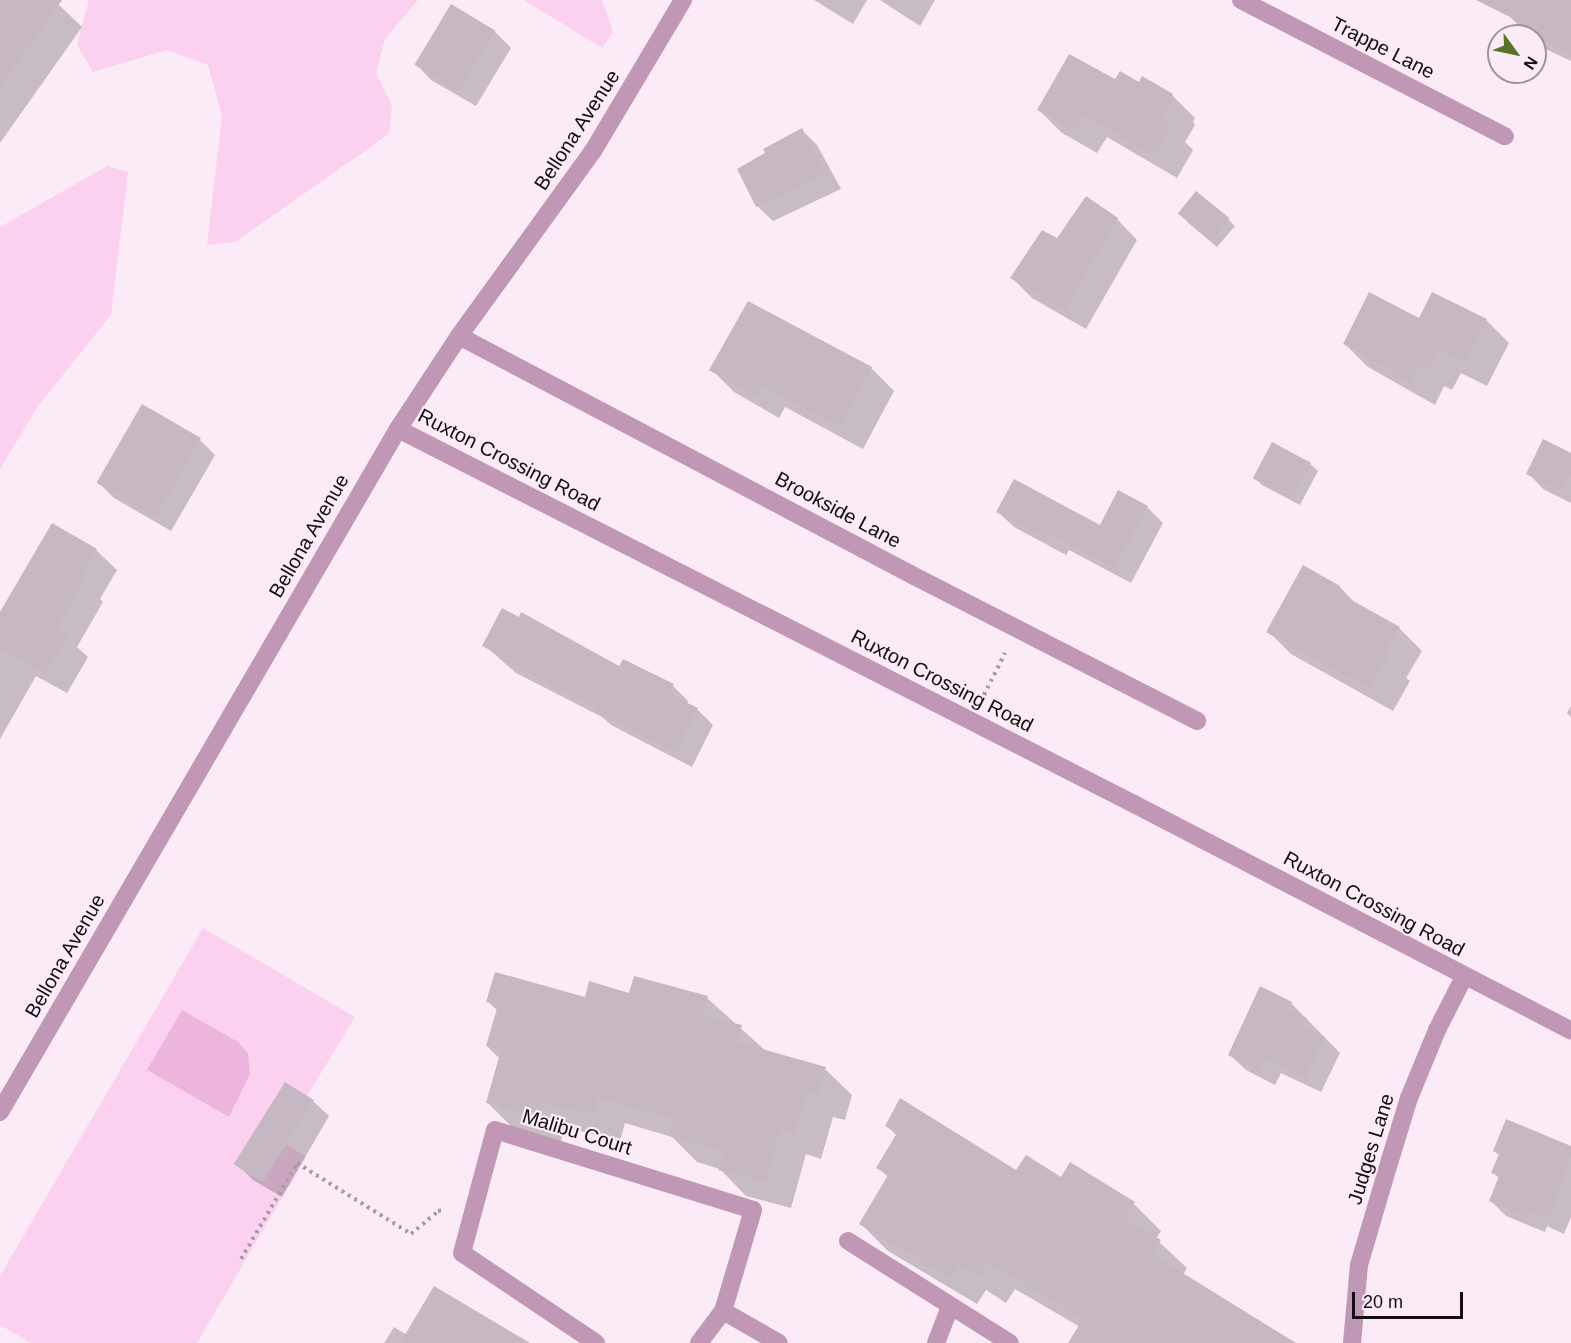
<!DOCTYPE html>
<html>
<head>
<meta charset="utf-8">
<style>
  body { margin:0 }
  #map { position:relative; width:1571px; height:1343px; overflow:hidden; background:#faebf6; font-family:Arial,sans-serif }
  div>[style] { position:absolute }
  .green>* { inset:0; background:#fbd1ef }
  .water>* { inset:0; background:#ecb5de }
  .shadow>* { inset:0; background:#0003 }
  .building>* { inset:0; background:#c6b8c2; transform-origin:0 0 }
  .path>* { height:4px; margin-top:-2px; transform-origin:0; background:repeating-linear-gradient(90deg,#a89ca5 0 3px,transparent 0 7.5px) }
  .minor>* { height:18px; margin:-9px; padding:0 9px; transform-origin:9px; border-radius:9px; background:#c097b5 }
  span { translate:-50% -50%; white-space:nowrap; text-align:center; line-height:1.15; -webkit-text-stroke:4.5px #faebf6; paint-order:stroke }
  .street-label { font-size:20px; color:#130e12 }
  .north { position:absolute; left:1487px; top:24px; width:60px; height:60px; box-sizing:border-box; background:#faebf6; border:2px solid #9e939b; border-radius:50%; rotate:123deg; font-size:16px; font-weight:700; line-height:24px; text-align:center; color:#130e12 }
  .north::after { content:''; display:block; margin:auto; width:21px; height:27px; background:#597326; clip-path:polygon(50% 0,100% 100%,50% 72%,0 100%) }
  .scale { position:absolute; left:1352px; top:1292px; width:111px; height:27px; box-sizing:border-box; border:3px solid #130e12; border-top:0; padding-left:8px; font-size:18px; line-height:21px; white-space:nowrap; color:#130e12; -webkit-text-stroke:4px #faebf6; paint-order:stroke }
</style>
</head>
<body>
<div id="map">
  <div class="green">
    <div style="clip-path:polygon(89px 0,418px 0,385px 39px,376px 73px,392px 105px,389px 134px,235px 242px,207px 245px,222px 116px,208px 65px,167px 50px,93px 72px,77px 45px)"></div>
    <div style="clip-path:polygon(524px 0,602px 0,613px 32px,602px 48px)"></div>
    <div style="clip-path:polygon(107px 166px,128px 172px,111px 315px,38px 406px,0 469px,0 227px)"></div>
    <div style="clip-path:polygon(203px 928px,355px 1017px,280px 1140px,306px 1157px,197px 1343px,31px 1343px,0 1325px,0 1276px)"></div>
  </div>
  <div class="water">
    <div style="clip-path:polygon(182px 1010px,238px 1042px,248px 1053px,250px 1074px,229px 1117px,147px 1070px)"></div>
  </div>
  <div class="shadow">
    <div style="clip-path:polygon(0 0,54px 0,82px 27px,0 143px)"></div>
    <div style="clip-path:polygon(814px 0,867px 0,853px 24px)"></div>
    <div style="clip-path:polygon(880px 0,935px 0,920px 26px)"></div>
    <div style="clip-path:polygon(1514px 0,1571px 1px,1571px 61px,1539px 46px,1535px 42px,1535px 36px,1529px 36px,1507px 14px)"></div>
    <div style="clip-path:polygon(451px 6px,495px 32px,511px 48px,476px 106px,431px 80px,416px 64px)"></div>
    <div style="clip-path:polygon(1116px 81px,1139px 84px,1172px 95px,1195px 118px,1193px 122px,1195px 125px,1185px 142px,1193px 150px,1177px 178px,1107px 137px,1097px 153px,1062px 133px,1039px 110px)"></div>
    <div style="clip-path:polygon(802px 130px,817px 145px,841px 189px,773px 221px,757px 206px)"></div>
    <div style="clip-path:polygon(1117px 219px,1137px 240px,1086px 329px,1032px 298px,1012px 278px,1058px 240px)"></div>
    <div style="clip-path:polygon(1228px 219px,1235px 226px,1217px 247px,1187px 222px)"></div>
    <div style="clip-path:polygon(1420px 320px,1486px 320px,1509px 343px,1487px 386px,1461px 373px,1452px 390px,1444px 386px,1435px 405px,1368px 367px,1345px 344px)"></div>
    <div style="clip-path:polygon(871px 368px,894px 391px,863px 449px,785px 407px,779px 418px,734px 392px,711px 369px)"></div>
    <div style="clip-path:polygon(200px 440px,215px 455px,171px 531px,114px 498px,98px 482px)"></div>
    <div style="clip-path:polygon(1571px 455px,1571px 503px,1543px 489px,1528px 473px)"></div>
    <div style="clip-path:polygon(1310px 464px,1318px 471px,1300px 505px,1262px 485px,1255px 478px)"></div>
    <div style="clip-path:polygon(1147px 507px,1163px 523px,1131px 583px,1069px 550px,1066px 555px,1014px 527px,998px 512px,1100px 527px)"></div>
    <div style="clip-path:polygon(52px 525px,96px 550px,117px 570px,100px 599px,103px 602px,77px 647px,88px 657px,67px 693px,36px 676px,0 739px,0 615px)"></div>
    <div style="clip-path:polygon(1304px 567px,1340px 587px,1356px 604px,1399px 628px,1422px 651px,1406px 678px,1410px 681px,1393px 711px,1291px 654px,1268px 631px)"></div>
    <div style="clip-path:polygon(484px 645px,620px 668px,673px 686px,688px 701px,687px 704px,697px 709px,713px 725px,692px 767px,611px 725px,602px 717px,516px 673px)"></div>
    <div style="clip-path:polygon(1571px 706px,1571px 717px,1567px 713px)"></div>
    <div style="clip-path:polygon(631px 995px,707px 998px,767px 1052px,825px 1069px,852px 1095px,845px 1120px,833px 1117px,821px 1159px,806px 1154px,791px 1208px,746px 1196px,720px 1169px,697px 1162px,672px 1137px,625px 1123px,620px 1141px,564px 1127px,561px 1142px,514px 1129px,488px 1103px,500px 1059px,487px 1046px,498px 1011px,488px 1002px)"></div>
    <div style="clip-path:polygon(1291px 1003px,1340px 1053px,1321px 1092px,1281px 1073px,1275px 1085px,1246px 1070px,1230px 1055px)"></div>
    <div style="clip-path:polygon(313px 1101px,329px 1116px,282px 1197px,253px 1180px,237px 1164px)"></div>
    <div style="clip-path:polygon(887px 1126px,1017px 1172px,1061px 1179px,1070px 1164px,1134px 1204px,1161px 1231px,1156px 1239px,1187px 1268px,1183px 1275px,1282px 1343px,1084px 1343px,1080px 1327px,1015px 1289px,1006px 1303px,986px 1290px,977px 1304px,888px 1251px,861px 1224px,889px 1178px,878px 1167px,897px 1136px)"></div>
    <div style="clip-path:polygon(1571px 1147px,1571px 1217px,1564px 1234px,1547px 1226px,1545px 1232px,1506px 1216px,1490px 1200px,1499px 1178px,1493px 1172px,1500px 1156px,1494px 1151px)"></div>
    <div style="clip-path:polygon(394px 1327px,407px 1335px,525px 1343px,384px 1343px)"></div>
  </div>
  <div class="building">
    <div style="clip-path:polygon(0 0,62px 0,0 88px)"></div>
    <div style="clip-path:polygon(1476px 0,1571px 0,1571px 55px,1522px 30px,1524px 24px)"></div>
    <div style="left:451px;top:4px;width:52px;height:71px;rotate:31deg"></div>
    <div style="clip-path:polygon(1069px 54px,1115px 79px,1120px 71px,1139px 82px,1142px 76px,1173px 94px,1170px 99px,1173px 100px,1161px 120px,1171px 126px,1154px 156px,1084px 115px,1074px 131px,1037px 110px)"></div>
    <div style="clip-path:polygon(802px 128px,826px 174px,756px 207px,737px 169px,765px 153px,763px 149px)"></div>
    <div style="left:1196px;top:191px;width:43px;height:29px;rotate:39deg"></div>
    <div style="clip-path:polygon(1086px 196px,1118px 218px,1065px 310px,1010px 278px,1042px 230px,1057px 238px)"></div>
    <div style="clip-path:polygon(1369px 292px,1419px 318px,1432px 292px,1487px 319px,1464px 364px,1438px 351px,1428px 368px,1421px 364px,1411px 383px,1343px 344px)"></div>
    <div style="clip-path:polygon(748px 301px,872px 367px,840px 427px,762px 385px,756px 396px,709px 370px)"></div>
    <div style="left:142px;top:404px;width:68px;height:91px;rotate:30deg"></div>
    <div style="clip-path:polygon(1543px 439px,1571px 453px,1571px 474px,1562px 492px,1526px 474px)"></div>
    <div style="left:1272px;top:442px;width:44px;height:41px;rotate:28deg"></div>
    <div style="clip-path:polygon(1014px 479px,1100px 525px,1118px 490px,1148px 506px,1115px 568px,1053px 535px,1050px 541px,996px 512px)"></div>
    <div style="clip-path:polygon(52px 523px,97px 549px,80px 579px,84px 580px,56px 629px,68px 636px,46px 674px,0 648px,0 612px)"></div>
    <div style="clip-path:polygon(1303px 565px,1340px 586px,1337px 592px,1400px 627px,1384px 654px,1388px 657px,1370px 689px,1266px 632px)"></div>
    <div style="clip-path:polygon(502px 608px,519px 617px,521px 612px,619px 666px,623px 659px,674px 684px,669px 694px,698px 708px,676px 753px,594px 710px,595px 707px,499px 658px,500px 655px,482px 646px)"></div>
    <div style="clip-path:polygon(495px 972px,585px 997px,589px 981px,629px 993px,634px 976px,708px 996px,703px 1015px,742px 1025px,737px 1042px,826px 1067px,819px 1095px,807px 1091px,795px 1133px,780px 1129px,765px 1182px,718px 1170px,723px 1152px,669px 1136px,674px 1119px,598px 1098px,594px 1115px,538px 1102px,535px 1116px,486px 1103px,501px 1050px,486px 1046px,498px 1005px,486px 1002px)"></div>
    <div style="clip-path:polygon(1260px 986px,1292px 1002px,1289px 1010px,1307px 1018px,1303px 1026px,1325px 1037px,1305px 1078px,1265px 1058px,1259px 1071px,1228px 1055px)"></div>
    <div style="left:285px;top:1082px;width:34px;height:97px;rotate:32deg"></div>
    <div style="clip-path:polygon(900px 1098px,1016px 1170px,1026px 1155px,1061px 1177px,1070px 1162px,1135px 1202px,1125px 1218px,1161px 1240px,1152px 1254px,1296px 1343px,1068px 1343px,1083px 1319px,988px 1263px,979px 1277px,958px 1264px,950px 1278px,859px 1224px,888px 1175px,876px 1168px,897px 1133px,885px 1126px)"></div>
    <div style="clip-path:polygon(1506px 1119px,1571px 1146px,1571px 1155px,1562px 1179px,1564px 1180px,1549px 1219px,1531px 1212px,1529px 1217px,1489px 1201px,1499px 1176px,1491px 1173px,1499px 1154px,1493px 1151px)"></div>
    <div style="clip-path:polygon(434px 1286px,530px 1343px,400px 1343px)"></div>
  </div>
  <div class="path">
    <div style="left:984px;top:695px;width:47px;rotate:-63.4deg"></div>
    <div style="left:241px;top:1259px;width:111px;rotate:-59.7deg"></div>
    <div style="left:297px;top:1163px;width:134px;rotate:31.9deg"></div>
    <div style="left:411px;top:1234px;width:35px;rotate:-40deg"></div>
    <div style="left:438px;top:1211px;width:6px;rotate:-9deg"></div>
  </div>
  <div class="minor">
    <div style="left:1241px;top:0;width:297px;rotate:27.3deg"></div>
    <div style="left:459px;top:336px;width:514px;rotate:27.81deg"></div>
    <div style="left:914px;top:576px;width:318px;rotate:27.1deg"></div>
    <div style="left:398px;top:429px;width:826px;rotate:27deg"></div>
    <div style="left:1134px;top:804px;width:492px;rotate:27.4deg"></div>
    <div style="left:0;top:1112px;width:791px;rotate:-59.77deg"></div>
    <div style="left:398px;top:429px;width:111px;rotate:-56.7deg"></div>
    <div style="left:459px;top:336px;width:228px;rotate:-54.1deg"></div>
    <div style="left:593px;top:151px;width:176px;rotate:-59.2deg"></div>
    <div style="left:848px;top:1241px;width:191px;rotate:32.2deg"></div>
    <div style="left:723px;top:1311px;width:64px;rotate:29.7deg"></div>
    <div style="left:596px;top:1343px;width:161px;rotate:-146.1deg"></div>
    <div style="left:462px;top:1253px;width:127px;rotate:-75deg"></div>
    <div style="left:495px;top:1130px;width:270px;rotate:17.2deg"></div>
    <div style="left:753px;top:1210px;width:105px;rotate:106.5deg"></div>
    <div style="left:723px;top:1311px;width:40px;rotate:127deg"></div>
    <div style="left:936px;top:1343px;width:40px;rotate:-69deg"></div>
    <div style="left:1352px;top:1343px;width:78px;rotate:-84.9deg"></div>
    <div style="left:1359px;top:1265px;width:109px;rotate:-73.6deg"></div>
    <div style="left:1390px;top:1160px;width:65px;rotate:-73deg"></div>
    <div style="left:1409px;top:1098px;width:74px;rotate:-67.6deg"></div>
    <div style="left:1437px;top:1030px;width:59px;rotate:-63deg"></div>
  </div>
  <div class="street-label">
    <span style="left:1383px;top:48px;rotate:27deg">Trappe Lane</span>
    <span style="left:577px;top:130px;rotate:-57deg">Bellona Avenue</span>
    <span style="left:509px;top:460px;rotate:27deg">Ruxton Crossing Road</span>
    <span style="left:838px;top:510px;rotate:28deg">Brookside Lane</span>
    <span style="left:309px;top:536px;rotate:-60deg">Bellona Avenue</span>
    <span style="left:942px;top:681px;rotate:27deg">Ruxton Crossing Road</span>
    <span style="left:1374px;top:904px;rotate:28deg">Ruxton Crossing Road</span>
    <span style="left:65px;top:956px;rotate:-60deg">Bellona Avenue</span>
    <span style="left:577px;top:1132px;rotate:17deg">Malibu Court</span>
    <span style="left:1371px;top:1149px;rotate:-73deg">Judges Lane</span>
  </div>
  <div class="north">N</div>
  <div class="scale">20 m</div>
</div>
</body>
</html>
